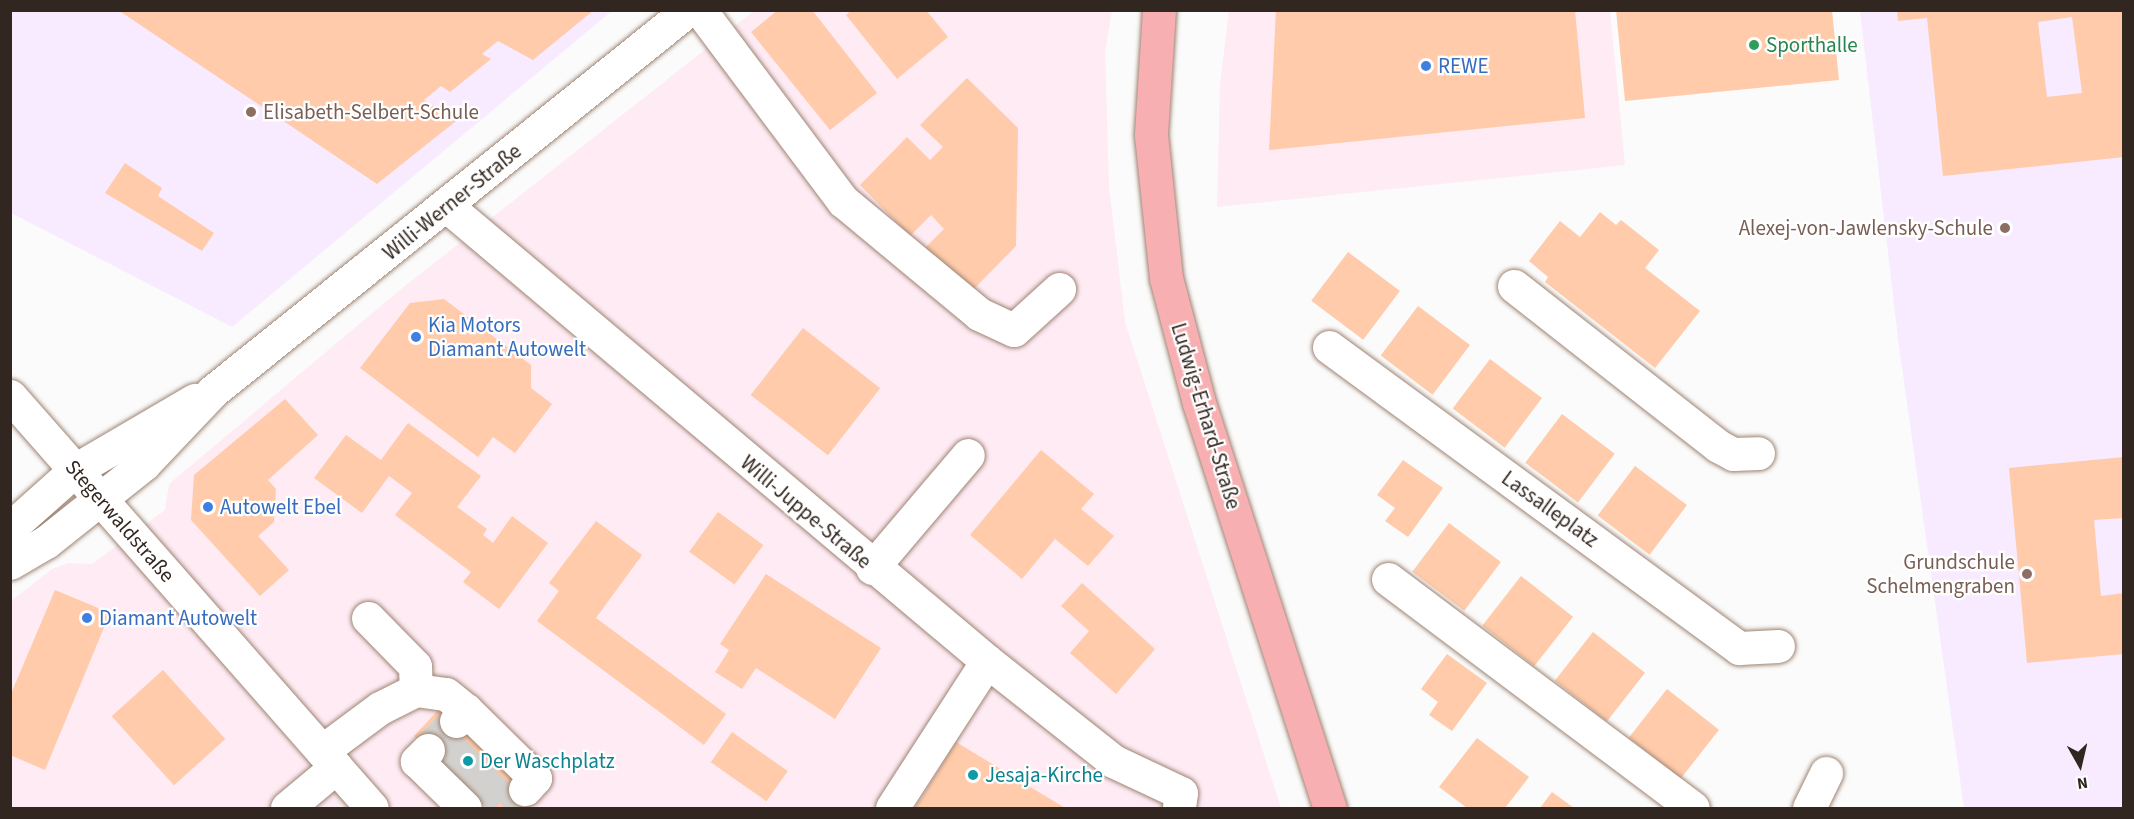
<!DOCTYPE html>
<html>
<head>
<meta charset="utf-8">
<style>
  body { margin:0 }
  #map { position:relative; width:2134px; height:819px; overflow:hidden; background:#fbfbfb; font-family:"Source Sans 3",sans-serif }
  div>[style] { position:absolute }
  .commercial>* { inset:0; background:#feebf4 }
  .education>* { inset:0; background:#f9ebff }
  .building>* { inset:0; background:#ffcbaa; transform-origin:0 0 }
  .minor-tunnel>* { height:33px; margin-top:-16.5px; transform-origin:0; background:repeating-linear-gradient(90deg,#d3d1cf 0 33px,transparent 0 49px) }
  .roads { filter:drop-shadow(0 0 2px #9f8473) drop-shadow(0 0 2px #9f8473) }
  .minor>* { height:33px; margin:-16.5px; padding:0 16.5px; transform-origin:16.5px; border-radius:16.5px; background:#fff }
  .major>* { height:33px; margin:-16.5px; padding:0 16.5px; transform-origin:16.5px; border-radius:16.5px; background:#f7afb2 }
  .dots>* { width:16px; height:16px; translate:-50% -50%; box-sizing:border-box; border:3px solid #fff; border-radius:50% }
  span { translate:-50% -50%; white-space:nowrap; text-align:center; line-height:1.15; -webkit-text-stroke:4.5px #fff; paint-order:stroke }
  .leisure-label { font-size:21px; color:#27864d }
  .left { translate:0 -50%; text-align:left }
  .shop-label { font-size:21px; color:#366cbe }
  .education-label { font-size:21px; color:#785e54 }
  .right { translate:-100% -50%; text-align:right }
  .street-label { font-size:21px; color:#322720 }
  .culture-label { font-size:21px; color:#0d838f }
  .frame { position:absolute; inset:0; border:12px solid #322720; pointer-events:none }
  .north { position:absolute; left:2050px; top:735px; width:60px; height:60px; -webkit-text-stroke:4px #fff; paint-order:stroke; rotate:172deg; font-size:16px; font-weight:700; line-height:24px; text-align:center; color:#322720 }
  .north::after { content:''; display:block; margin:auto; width:21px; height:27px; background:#322720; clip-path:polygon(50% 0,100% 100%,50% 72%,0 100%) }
</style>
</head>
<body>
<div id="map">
  <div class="commercial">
    <div style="clip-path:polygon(754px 11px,1112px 11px,1105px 52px,1109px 186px,1125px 322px,1281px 808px,11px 808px,11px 601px,52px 569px,68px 563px,92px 564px,165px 510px,169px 484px,400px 290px)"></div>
    <div style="clip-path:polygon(1229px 11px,1610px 11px,1625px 165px,1217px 207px,1220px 84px)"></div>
  </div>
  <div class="education">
    <div style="clip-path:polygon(10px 11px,612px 11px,232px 327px,11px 213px)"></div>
    <div style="clip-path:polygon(1860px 11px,2123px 11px,2123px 808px,1964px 808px,1898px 339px)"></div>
  </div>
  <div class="building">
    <div style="clip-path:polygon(118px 10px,594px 10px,533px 60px,498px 41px,482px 54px,491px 59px,450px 92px,441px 86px,424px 100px,456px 121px,377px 184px)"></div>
    <div style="clip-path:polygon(778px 10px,812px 10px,877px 93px,830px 130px,751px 32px)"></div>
    <div style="clip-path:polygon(852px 10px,926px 10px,948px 37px,897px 79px,846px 15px)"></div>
    <div style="clip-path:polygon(1276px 10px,1575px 10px,1585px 118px,1269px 150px)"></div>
    <div style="clip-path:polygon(1616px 10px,1832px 10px,1839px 80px,1625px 101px)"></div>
    <div style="clip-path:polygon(evenodd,1897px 10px,2124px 10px,2124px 157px,1943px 176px,1927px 18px,1898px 21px,1897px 10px,2072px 17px,2082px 93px,2047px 97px,2038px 22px,2072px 17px)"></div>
    <div style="clip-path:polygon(967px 78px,1018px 128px,1016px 246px,969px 294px,924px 249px,944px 229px,931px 215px,910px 236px,860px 185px,907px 137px,930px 160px,943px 147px,920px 125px)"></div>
    <div style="clip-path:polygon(125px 163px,162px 188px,158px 196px,214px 233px,202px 251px,105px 193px)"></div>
    <div style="clip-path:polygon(1600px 212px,1616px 225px,1621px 220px,1659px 250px,1645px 268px,1700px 311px,1655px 368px,1545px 282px,1548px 277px,1529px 261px,1560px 221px,1580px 237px)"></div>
    <div style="left:1348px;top:252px;width:65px;height:61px;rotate:37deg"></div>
    <div style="clip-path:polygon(444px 299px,531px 365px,531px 388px,552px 404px,515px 453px,493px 437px,478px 457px,360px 368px,410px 303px)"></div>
    <div style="left:1418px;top:306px;width:65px;height:62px;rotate:37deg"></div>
    <div style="left:803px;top:328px;width:98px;height:85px;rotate:38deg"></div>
    <div style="left:1490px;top:359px;width:65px;height:62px;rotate:37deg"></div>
    <div style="clip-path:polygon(285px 399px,318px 435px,268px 480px,276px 489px,274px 522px,258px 536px,289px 570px,260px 596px,191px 520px,194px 475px)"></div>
    <div style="left:1562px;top:414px;width:66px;height:61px;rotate:37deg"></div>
    <div style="clip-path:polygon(408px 423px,481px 476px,457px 507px,487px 529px,483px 535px,493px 543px,512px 516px,548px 543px,499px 609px,463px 582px,471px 572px,395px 515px,412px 493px,389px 476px,362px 513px,314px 478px,346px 435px,381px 460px)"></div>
    <div style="clip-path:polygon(1041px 450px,1094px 494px,1081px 509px,1114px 536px,1088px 566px,1055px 539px,1022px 579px,970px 535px)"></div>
    <div style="clip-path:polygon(2124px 457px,2124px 518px,2094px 520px,2101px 596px,2124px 593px,2124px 654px,2027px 663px,2009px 468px)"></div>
    <div style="clip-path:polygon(1403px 460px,1443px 488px,1408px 537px,1385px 521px,1395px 508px,1377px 495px)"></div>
    <div style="left:1635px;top:466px;width:65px;height:62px;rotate:37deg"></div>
    <div style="left:718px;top:512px;width:56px;height:49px;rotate:36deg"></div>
    <div style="clip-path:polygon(596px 521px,642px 555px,596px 618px,726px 714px,704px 745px,537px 621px,559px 591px,549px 583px)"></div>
    <div style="left:1449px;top:523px;width:65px;height:61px;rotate:37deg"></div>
    <div style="clip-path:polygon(766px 574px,881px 648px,835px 719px,756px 668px,742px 689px,715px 672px,729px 650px,720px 644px)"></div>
    <div style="left:1521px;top:576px;width:66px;height:63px;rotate:38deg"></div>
    <div style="clip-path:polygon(1082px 583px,1155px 649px,1116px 694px,1070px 653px,1089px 631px,1061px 606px)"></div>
    <div style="clip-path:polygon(55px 590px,110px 613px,45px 770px,10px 755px,10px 696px)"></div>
    <div style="left:1593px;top:632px;width:66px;height:62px;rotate:38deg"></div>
    <div style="clip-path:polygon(1447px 654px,1487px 683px,1452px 731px,1429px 715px,1438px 702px,1421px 689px)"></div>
    <div style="left:163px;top:670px;width:93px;height:69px;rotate:48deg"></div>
    <div style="left:1667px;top:689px;width:66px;height:62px;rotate:38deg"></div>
    <div style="clip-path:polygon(441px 707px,533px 797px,522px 808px,488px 808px,414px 736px)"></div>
    <div style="left:732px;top:732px;width:68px;height:37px;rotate:35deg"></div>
    <div style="clip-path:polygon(1477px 738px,1529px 777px,1505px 808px,1467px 808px,1439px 787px)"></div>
    <div style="clip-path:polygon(956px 742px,1065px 808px,915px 808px)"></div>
    <div style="clip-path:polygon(1552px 792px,1574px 808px,1540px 808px)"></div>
  </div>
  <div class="minor-tunnel">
    <div style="left:428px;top:750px;width:40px;rotate:-46deg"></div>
    <div style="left:445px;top:766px;width:40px;rotate:-45deg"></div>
    <div style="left:462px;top:784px;width:40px;rotate:-46deg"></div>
    <div style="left:479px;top:800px;width:40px;rotate:-45deg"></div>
    <div style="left:505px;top:808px;width:28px;rotate:-44deg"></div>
  </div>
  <div class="roads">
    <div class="minor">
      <div style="left:700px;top:10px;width:239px;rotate:53.2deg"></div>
      <div style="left:843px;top:201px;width:177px;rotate:39.7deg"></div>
      <div style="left:979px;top:314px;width:38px;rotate:25deg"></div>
      <div style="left:1014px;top:330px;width:61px;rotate:-42.3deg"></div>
      <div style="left:448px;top:207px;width:705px;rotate:40.11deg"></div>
      <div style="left:987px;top:661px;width:161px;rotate:38.4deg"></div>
      <div style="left:1113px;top:761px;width:75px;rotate:25.2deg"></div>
      <div style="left:1181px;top:793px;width:15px;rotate:98deg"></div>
      <div style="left:1514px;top:286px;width:259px;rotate:38.1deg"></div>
      <div style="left:1718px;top:446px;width:17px;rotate:28deg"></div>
      <div style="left:1733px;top:454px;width:25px;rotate:-2deg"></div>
      <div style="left:1329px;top:347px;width:509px;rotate:36.28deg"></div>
      <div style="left:1739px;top:648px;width:39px;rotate:-3deg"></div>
      <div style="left:10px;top:396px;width:548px;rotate:48.7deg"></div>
      <div style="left:10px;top:528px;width:87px;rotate:-41.7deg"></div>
      <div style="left:75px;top:470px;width:139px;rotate:-30.3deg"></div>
      <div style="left:10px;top:563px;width:42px;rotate:-30.3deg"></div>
      <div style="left:46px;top:542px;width:125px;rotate:-38.5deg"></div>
      <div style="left:144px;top:464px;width:100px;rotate:-46.6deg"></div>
      <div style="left:213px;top:391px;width:609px;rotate:-38.73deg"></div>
      <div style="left:872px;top:568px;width:148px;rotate:-49.7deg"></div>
      <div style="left:1388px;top:579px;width:381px;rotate:36.9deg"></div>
      <div style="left:368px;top:618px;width:67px;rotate:45.6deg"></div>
      <div style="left:415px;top:666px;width:24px;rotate:88deg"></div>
      <div style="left:456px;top:721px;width:15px;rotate:-48deg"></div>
      <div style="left:466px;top:710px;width:97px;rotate:44.6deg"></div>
      <div style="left:535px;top:778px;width:15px;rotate:132deg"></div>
      <div style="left:428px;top:750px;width:16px;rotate:135deg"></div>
      <div style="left:417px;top:761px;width:67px;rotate:44.4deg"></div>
      <div style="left:322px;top:751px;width:72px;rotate:-36.6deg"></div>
      <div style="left:380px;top:708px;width:40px;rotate:-26.6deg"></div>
      <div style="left:416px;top:690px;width:30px;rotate:8deg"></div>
      <div style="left:446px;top:694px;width:26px;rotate:39deg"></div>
      <div style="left:287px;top:808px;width:64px;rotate:-39.9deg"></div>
      <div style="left:892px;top:808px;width:175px;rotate:-57.1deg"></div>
      <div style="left:1809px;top:808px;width:39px;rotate:-64deg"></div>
    </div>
    <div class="major">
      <div style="left:1159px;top:10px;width:125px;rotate:93.7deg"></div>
      <div style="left:1151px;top:135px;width:144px;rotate:84deg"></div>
      <div style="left:1166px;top:278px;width:129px;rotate:75.2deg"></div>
      <div style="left:1199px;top:403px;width:426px;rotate:72.1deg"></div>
    </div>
  </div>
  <div class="dots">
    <div style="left:1754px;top:45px;background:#2e9e5b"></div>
    <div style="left:1426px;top:66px;background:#3f7fe0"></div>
    <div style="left:251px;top:112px;background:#8d6e63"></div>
    <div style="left:2005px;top:228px;background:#8d6e63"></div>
    <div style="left:416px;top:337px;background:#3f7fe0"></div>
    <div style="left:208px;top:507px;background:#3f7fe0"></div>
    <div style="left:2027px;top:574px;background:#8d6e63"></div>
    <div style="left:87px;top:618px;background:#3f7fe0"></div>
    <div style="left:468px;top:761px;background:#0f9aa8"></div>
    <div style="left:973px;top:775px;background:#0f9aa8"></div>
  </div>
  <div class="leisure-label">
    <span class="left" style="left:1766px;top:45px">Sporthalle</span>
  </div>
  <div class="shop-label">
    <span class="left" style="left:1438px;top:66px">REWE</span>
    <span class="left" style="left:428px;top:337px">Kia Motors<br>Diamant Autowelt</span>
    <span class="left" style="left:220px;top:507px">Autowelt Ebel</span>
    <span class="left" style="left:99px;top:618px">Diamant Autowelt</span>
  </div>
  <div class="education-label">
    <span class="left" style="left:263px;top:112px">Elisabeth-Selbert-Schule</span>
    <span class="right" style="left:1993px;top:228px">Alexej-von-Jawlensky-Schule</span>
    <span class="right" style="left:2015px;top:574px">Grundschule<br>Schelmengraben</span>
  </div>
  <div class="street-label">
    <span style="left:452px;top:202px;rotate:-39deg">Willi-Werner-Straße</span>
    <span style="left:1206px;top:416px;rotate:73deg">Ludwig-Erhard-Straße</span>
    <span style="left:1550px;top:509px;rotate:36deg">Lassalleplatz</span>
    <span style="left:806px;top:512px;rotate:40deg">Willi-Juppe-Straße</span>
    <span style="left:120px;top:521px;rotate:49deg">Stegerwaldstraße</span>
  </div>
  <div class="culture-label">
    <span class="left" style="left:480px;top:761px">Der Waschplatz</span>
    <span class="left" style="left:985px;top:775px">Jesaja-Kirche</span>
  </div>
  <div class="frame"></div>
  <div class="north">N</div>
</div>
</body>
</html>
